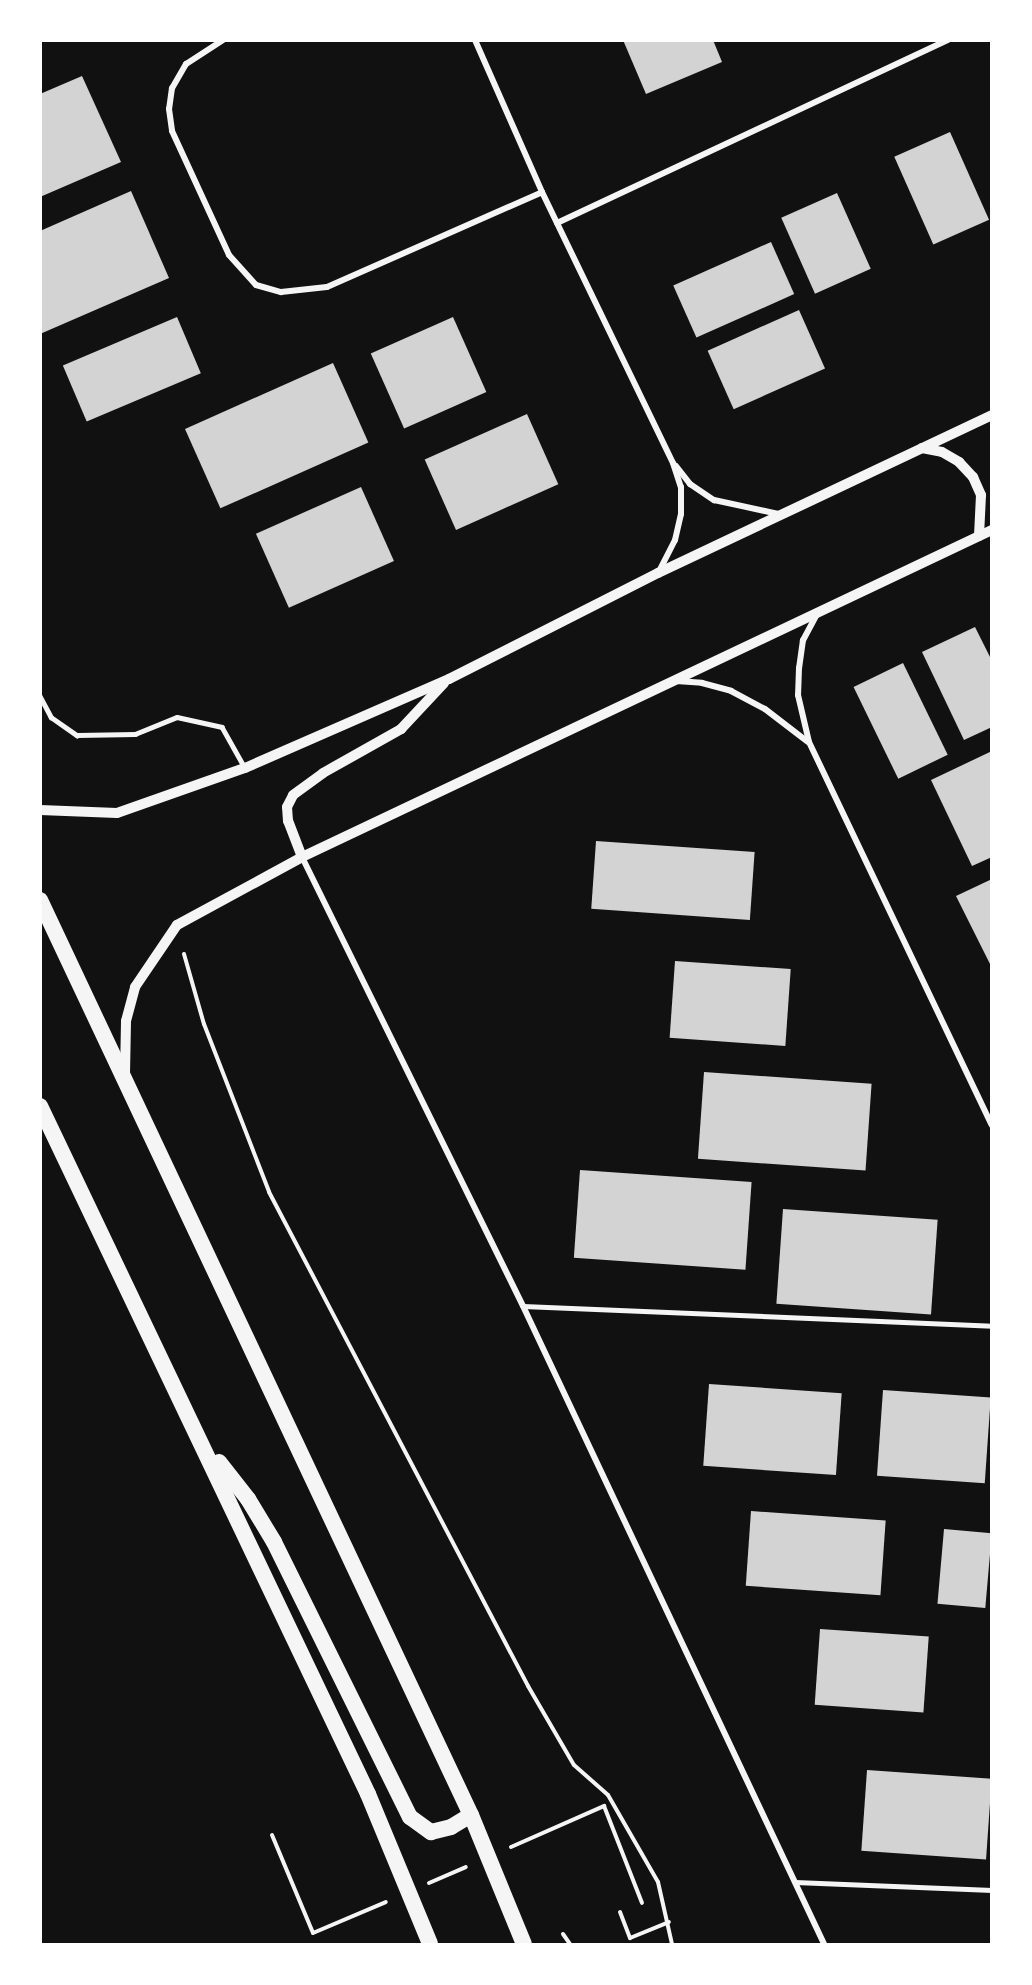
<!DOCTYPE html>
<html>
<head>
<meta charset="utf-8">
<style>
  body { margin:0 }
  #map { position:relative; width:1032px; height:1985px; overflow:hidden; background:#111; font-family:"Open Sans",sans-serif }
  div>[style] { position:absolute }
  .building>* { inset:0; background:#d3d3d3; transform-origin:0 0 }
  .path>* { height:4px; margin:-2px; padding:0 2px; transform-origin:2px; border-radius:2px; background:#f5f5f5 }
  .service>* { height:4.5px; margin:-2.25px; padding:0 2.25px; transform-origin:2.25px; border-radius:2.25px; background:#f5f5f5 }
  .minor>* { height:6px; margin:-3px; padding:0 3px; transform-origin:3px; border-radius:3px; background:#f5f5f5 }
  .tertiary>* { height:10px; margin:-5px; padding:0 5px; transform-origin:5px; border-radius:5px; background:#f5f5f5 }
  .trunk>* { height:16px; margin:-8px; padding:0 8px; transform-origin:8px; border-radius:8px; background:#f5f5f5 }
  span { translate:-50% -50%; white-space:nowrap; text-align:center; line-height:1.15; -webkit-text-stroke:5px #fff; paint-order:stroke }
  .frame { position:absolute; inset:0; border:42px solid #fff; pointer-events:none }
</style>
</head>
<body>
<div id="map">
  <div class="building">
    <div style="clip-path:polygon(623px 40px,713px 40px,722px 62px,646px 94px)"></div>
    <div style="clip-path:polygon(82px 76px,121px 162px,40px 197px,40px 94px)"></div>
    <div style="left:950px;top:132px;width:96px;height:61px;rotate:66deg"></div>
    <div style="clip-path:polygon(131px 191px,169px 278px,40px 334px,40px 231px)"></div>
    <div style="left:837px;top:193px;width:83px;height:61px;rotate:66deg"></div>
    <div style="left:771px;top:242px;width:57px;height:107px;rotate:66deg"></div>
    <div style="left:799px;top:310px;width:64px;height:100px;rotate:66deg"></div>
    <div style="left:177px;top:317px;width:61px;height:124px;rotate:67deg"></div>
    <div style="left:453px;top:317px;width:82px;height:90px;rotate:66deg"></div>
    <div style="left:333px;top:363px;width:87px;height:162px;rotate:66deg"></div>
    <div style="left:527px;top:414px;width:77px;height:112px;rotate:66deg"></div>
    <div style="left:361px;top:487px;width:81px;height:115px;rotate:66deg"></div>
    <div style="clip-path:polygon(975px 627px,992px 661px,992px 727px,964px 740px,922px 652px)"></div>
    <div style="left:903px;top:663px;width:102px;height:55px;rotate:64deg"></div>
    <div style="clip-path:polygon(992px 751px,992px 857px,972px 866px,931px 780px)"></div>
    <div style="left:596px;top:841px;width:159px;height:68px;rotate:4deg"></div>
    <div style="clip-path:polygon(992px 879px,992px 964px,990px 964px,956px 896px)"></div>
    <div style="left:675px;top:961px;width:116px;height:77px;rotate:4deg"></div>
    <div style="left:704px;top:1072px;width:168px;height:87px;rotate:4deg"></div>
    <div style="left:580px;top:1170px;width:172px;height:88px;rotate:4deg"></div>
    <div style="left:783px;top:1209px;width:155px;height:95px;rotate:4deg"></div>
    <div style="left:709px;top:1384px;width:133px;height:82px;rotate:4deg"></div>
    <div style="left:883px;top:1390px;width:108px;height:86px;rotate:4deg"></div>
    <div style="left:751px;top:1511px;width:135px;height:75px;rotate:4deg"></div>
    <div style="left:944px;top:1529px;width:48px;height:75px;rotate:5deg"></div>
    <div style="left:820px;top:1629px;width:109px;height:76px;rotate:4deg"></div>
    <div style="left:867px;top:1770px;width:125px;height:81px;rotate:4deg"></div>
  </div>
  <div class="path">
    <div style="left:184px;top:954px;width:73px;rotate:74.1deg"></div>
    <div style="left:204px;top:1024px;width:180px;rotate:68.8deg"></div>
    <div style="left:269px;top:1192px;width:558px;rotate:62.33deg"></div>
    <div style="left:528px;top:1686px;width:91px;rotate:59.8deg"></div>
    <div style="left:574px;top:1765px;width:45px;rotate:41.4deg"></div>
    <div style="left:608px;top:1795px;width:100px;rotate:60.1deg"></div>
    <div style="left:658px;top:1882px;width:64px;rotate:77.3deg"></div>
    <div style="left:272px;top:1835px;width:106px;rotate:67.3deg"></div>
    <div style="left:313px;top:1933px;width:79px;rotate:-23deg"></div>
    <div style="left:511px;top:1847px;width:102px;rotate:-23.8deg"></div>
    <div style="left:604px;top:1806px;width:104px;rotate:68.6deg"></div>
    <div style="left:429px;top:1883px;width:40px;rotate:-23.4deg"></div>
    <div style="left:620px;top:1912px;width:28px;rotate:69deg"></div>
    <div style="left:630px;top:1938px;width:42px;rotate:-22.3deg"></div>
    <div style="left:563px;top:1934px;width:12px;rotate:55deg"></div>
  </div>
  <div class="service">
    <div style="left:40px;top:696px;width:24px;rotate:62deg"></div>
    <div style="left:51px;top:717px;width:32px;rotate:35deg"></div>
    <div style="left:77px;top:735px;width:58px;rotate:-1deg"></div>
    <div style="left:135px;top:734px;width:45px;rotate:-22deg"></div>
    <div style="left:177px;top:717px;width:46px;rotate:12.5deg"></div>
    <div style="left:222px;top:727px;width:47px;rotate:60.7deg"></div>
    <div style="left:523px;top:1306px;width:469px;rotate:2.4deg"></div>
    <div style="left:795px;top:1882px;width:197px;rotate:2.3deg"></div>
  </div>
  <div class="minor">
    <div style="left:223px;top:40px;width:44px;rotate:147deg"></div>
    <div style="left:186px;top:64px;width:28px;rotate:120deg"></div>
    <div style="left:172px;top:88px;width:21px;rotate:98deg"></div>
    <div style="left:169px;top:109px;width:22px;rotate:82deg"></div>
    <div style="left:172px;top:131px;width:136px;rotate:65.3deg"></div>
    <div style="left:229px;top:255px;width:40px;rotate:48deg"></div>
    <div style="left:256px;top:285px;width:26px;rotate:16deg"></div>
    <div style="left:281px;top:292px;width:46px;rotate:-6.2deg"></div>
    <div style="left:327px;top:287px;width:235px;rotate:-23.8deg"></div>
    <div style="left:475px;top:40px;width:166px;rotate:66.2deg"></div>
    <div style="left:542px;top:192px;width:301px;rotate:64.2deg"></div>
    <div style="left:673px;top:463px;width:25px;rotate:72deg"></div>
    <div style="left:681px;top:487px;width:27px;rotate:90deg"></div>
    <div style="left:681px;top:514px;width:27px;rotate:103deg"></div>
    <div style="left:675px;top:540px;width:36px;rotate:117deg"></div>
    <div style="left:557px;top:223px;width:432px;rotate:-25.1deg"></div>
    <div style="left:676px;top:466px;width:23px;rotate:52deg"></div>
    <div style="left:690px;top:484px;width:29px;rotate:34deg"></div>
    <div style="left:714px;top:500px;width:66px;rotate:12.2deg"></div>
    <div style="left:817px;top:614px;width:30px;rotate:118deg"></div>
    <div style="left:803px;top:640px;width:28px;rotate:98deg"></div>
    <div style="left:799px;top:668px;width:27px;rotate:92deg"></div>
    <div style="left:798px;top:695px;width:48px;rotate:76.8deg"></div>
    <div style="left:809px;top:742px;width:424px;rotate:64.5deg"></div>
    <div style="left:676px;top:681px;width:26px;rotate:4deg"></div>
    <div style="left:702px;top:683px;width:30px;rotate:15deg"></div>
    <div style="left:731px;top:691px;width:38px;rotate:28deg"></div>
    <div style="left:765px;top:709px;width:54px;rotate:37.5deg"></div>
    <div style="left:302px;top:857px;width:500px;rotate:63.79deg"></div>
    <div style="left:523px;top:1306px;width:705px;rotate:64.74deg"></div>
  </div>
  <div class="tertiary">
    <div style="left:922px;top:448px;width:20px;rotate:11deg"></div>
    <div style="left:942px;top:452px;width:20px;rotate:30deg"></div>
    <div style="left:959px;top:462px;width:21px;rotate:47deg"></div>
    <div style="left:973px;top:477px;width:20px;rotate:66deg"></div>
    <div style="left:981px;top:495px;width:41px;rotate:92.8deg"></div>
    <div style="left:40px;top:810px;width:77px;rotate:2.2deg"></div>
    <div style="left:117px;top:813px;width:136px;rotate:-19.4deg"></div>
    <div style="left:245px;top:768px;width:223px;rotate:-23.6deg"></div>
    <div style="left:449px;top:679px;width:234px;rotate:-26.9deg"></div>
    <div style="left:658px;top:573px;width:369px;rotate:-25.3deg"></div>
    <div style="left:302px;top:857px;width:39px;rotate:-111deg"></div>
    <div style="left:288px;top:821px;width:14px;rotate:-94deg"></div>
    <div style="left:287px;top:807px;width:13px;rotate:-63deg"></div>
    <div style="left:293px;top:795px;width:37px;rotate:-36deg"></div>
    <div style="left:323px;top:773px;width:90px;rotate:-29.4deg"></div>
    <div style="left:401px;top:729px;width:63px;rotate:-46.9deg"></div>
    <div style="left:125px;top:1074px;width:53px;rotate:-88.9deg"></div>
    <div style="left:126px;top:1021px;width:35px;rotate:-75deg"></div>
    <div style="left:135px;top:987px;width:75px;rotate:-55.9deg"></div>
    <div style="left:177px;top:925px;width:142px;rotate:-28.5deg"></div>
    <div style="left:302px;top:857px;width:764px;rotate:-25.36deg"></div>
  </div>
  <div class="trunk">
    <div style="left:40px;top:900px;width:1011px;rotate:64.78deg"></div>
    <div style="left:471px;top:1815px;width:139px;rotate:67.7deg"></div>
    <div style="left:40px;top:1106px;width:762px;rotate:64.51deg"></div>
    <div style="left:368px;top:1794px;width:162px;rotate:67.5deg"></div>
    <div style="left:219px;top:1462px;width:47px;rotate:51.9deg"></div>
    <div style="left:248px;top:1499px;width:50px;rotate:58.8deg"></div>
    <div style="left:274px;top:1542px;width:307px;rotate:63.7deg"></div>
    <div style="left:410px;top:1817px;width:26px;rotate:36deg"></div>
    <div style="left:431px;top:1832px;width:21px;rotate:-14deg"></div>
    <div style="left:451px;top:1827px;width:23px;rotate:-31deg"></div>
  </div>
  <div class="frame"></div>
</div>
</body>
</html>
